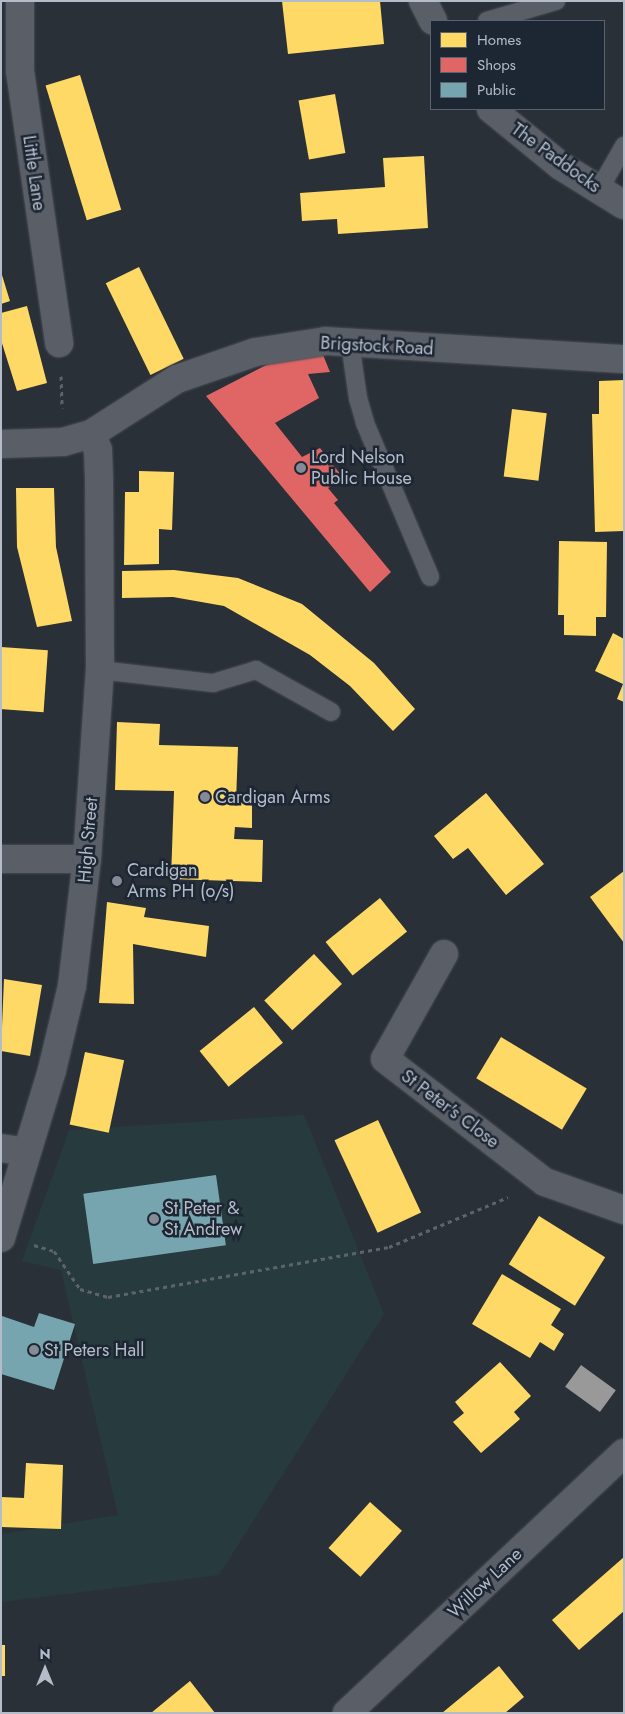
<!DOCTYPE html>
<html>
<head>
<meta charset="utf-8">
<style>
  body { margin:0 }
  #map { position:relative; width:625px; height:1714px; overflow:hidden; background:#2a3038; font-family:Jost,sans-serif }
  div>[style] { position:absolute }
  .green>* { inset:0; background:#273a3e }
  .homes>* { inset:0; background:#ffd966; transform-origin:0 0 }
  .shops>* { inset:0; background:#e06666 }
  .public>* { inset:0; background:#76a5af; transform-origin:0 0 }
  .industry>* { inset:0; background:#999; transform-origin:0 0 }
  .path>* { height:3px; margin-top:-1.5px; transform-origin:0; background:repeating-linear-gradient(90deg,#5d636a 0 4px,transparent 0 8px) }
  .roads { filter:drop-shadow(0 0 1px #484c53) drop-shadow(0 0 1px #484c53) }
  .lane>* { height:18px; margin:-9px; padding:0 9px; transform-origin:9px; border-radius:9px; background:#5a5e66 }
  .street>* { height:28px; margin:-14px; padding:0 14px; transform-origin:14px; border-radius:14px; background:#5a5e66 }
  .dots>* { width:14px; height:14px; translate:-50% -50%; box-sizing:border-box; border:2px solid #1d2633; border-radius:50% }
  span { translate:-50% -50%; white-space:nowrap; text-align:center; line-height:1.15; -webkit-text-stroke:5px #1d2633; paint-order:stroke }
  .street-label { font-size:18px; color:#b4bcc9 }
  .poi-label { font-size:18px; color:#b4bcc9 }
  .left { translate:0 -50%; text-align:left }
  .frame { position:absolute; inset:0; border:2px solid #b4bcc9; pointer-events:none }
  .legend { position:absolute; left:430px; top:20px; width:175px; height:90px; box-sizing:border-box; background:#1d2633; border:1px solid #59626f; margin:0; padding:6px 9px; list-style:none; font-size:15px; color:#b4bcc9 }
  .legend li { display:flex; align-items:center; gap:10px; height:25px }
  .legend b { width:25px; border:1px solid #59626f }
  .north { position:absolute; left:20px; top:1644px; width:50px; height:50px; -webkit-text-stroke:4px #1d2633; paint-order:stroke; rotate:0deg; font-size:14px; font-weight:700; line-height:20px; text-align:center; color:#b4bcc9 }
  .north::after { content:''; display:block; margin:auto; width:18px; height:22px; background:#b4bcc9; clip-path:polygon(50% 0,100% 100%,50% 72%,0 100%) }
</style>
</head>
<body>
<div id="map">
  <div class="green">
    <div style="clip-path:polygon(304px 1115px,384px 1314px,219px 1575px,1px 1602px,1px 1534px,118px 1515px,61px 1270px,22px 1261px,69px 1130px)"></div>
  </div>
  <div class="homes">
    <div style="clip-path:polygon(282px 1px,380px 1px,384px 44px,288px 54px)"></div>
    <div style="left:80px;top:75px;width:141px;height:36px;rotate:73deg"></div>
    <div style="left:335px;top:94px;width:60px;height:37px;rotate:80deg"></div>
    <div style="clip-path:polygon(424px 156px,428px 228px,338px 234px,337px 219px,302px 221px,300px 193px,385px 187px,383px 158px)"></div>
    <div style="left:139px;top:267px;width:102px;height:37px;rotate:64deg"></div>
    <div style="clip-path:polygon(1px 272px,10px 301px,1px 304px)"></div>
    <div style="clip-path:polygon(27px 306px,47px 383px,17px 391px,1px 340px,1px 313px)"></div>
    <div style="clip-path:polygon(624px 380px,624px 531px,595px 532px,592px 414px,599px 414px,599px 381px)"></div>
    <div style="left:512px;top:409px;width:35px;height:68px;rotate:7deg"></div>
    <div style="clip-path:polygon(139px 471px,174px 472px,172px 530px,159px 529px,159px 564px,124px 565px,125px 492px,139px 492px)"></div>
    <div style="clip-path:polygon(16px 488px,54px 488px,56px 547px,72px 621px,37px 627px,17px 547px)"></div>
    <div style="clip-path:polygon(559px 541px,607px 542px,606px 617px,596px 617px,596px 636px,564px 635px,564px 615px,558px 615px)"></div>
    <div style="clip-path:polygon(174px 570px,238px 578px,302px 604px,374px 663px,415px 709px,393px 731px,350px 686px,310px 655px,224px 606px,173px 597px,122px 598px,122px 571px)"></div>
    <div style="clip-path:polygon(613px 633px,624px 639px,624px 702px,617px 699px,623px 684px,595px 671px)"></div>
    <div style="left:1px;top:647px;width:47px;height:62px;rotate:4deg"></div>
    <div style="clip-path:polygon(117px 722px,160px 724px,159px 745px,238px 747px,236px 802px,252px 803px,252px 828px,235px 827px,234px 839px,263px 840px,262px 882px,171px 879px,174px 791px,115px 790px)"></div>
    <div style="clip-path:polygon(486px 793px,544px 864px,506px 895px,468px 848px,453px 859px,434px 836px)"></div>
    <div style="clip-path:polygon(624px 871px,624px 943px,590px 897px)"></div>
    <div style="left:380px;top:898px;width:43px;height:70px;rotate:51deg"></div>
    <div style="clip-path:polygon(107px 902px,146px 908px,144px 917px,209px 926px,206px 957px,133px 944px,134px 1004px,99px 1003px)"></div>
    <div style="left:314px;top:954px;width:41px;height:68px;rotate:47deg"></div>
    <div style="clip-path:polygon(4px 979px,42px 985px,30px 1056px,1px 1051px)"></div>
    <div style="left:254px;top:1007px;width:46px;height:70px;rotate:51deg"></div>
    <div style="left:501px;top:1037px;width:100px;height:48px;rotate:31deg"></div>
    <div style="left:85px;top:1052px;width:40px;height:74px;rotate:12deg"></div>
    <div style="left:378px;top:1120px;width:102px;height:48px;rotate:65deg"></div>
    <div style="left:539px;top:1216px;width:78px;height:57px;rotate:32deg"></div>
    <div style="clip-path:polygon(502px 1274px,561px 1309px,551px 1325px,564px 1334px,554px 1351px,540px 1342px,530px 1358px,472px 1324px)"></div>
    <div style="clip-path:polygon(500px 1362px,531px 1396px,514px 1412px,520px 1419px,481px 1453px,453px 1422px,464px 1413px,455px 1402px)"></div>
    <div style="clip-path:polygon(26px 1463px,63px 1465px,61px 1529px,1px 1527px,1px 1497px,24px 1498px)"></div>
    <div style="left:370px;top:1502px;width:43px;height:62px;rotate:42deg"></div>
    <div style="clip-path:polygon(624px 1557px,624px 1611px,579px 1650px,552px 1620px)"></div>
    <div style="left:1px;top:1645px;width:4px;height:31px"></div>
    <div style="clip-path:polygon(499px 1666px,524px 1697px,505px 1713px,442px 1713px)"></div>
    <div style="clip-path:polygon(190px 1681px,215px 1713px,151px 1713px)"></div>
  </div>
  <div class="shops">
    <div style="clip-path:polygon(321px 350px,330px 372px,308px 374px,319px 398px,275px 423px,302px 457px,320px 448px,344px 479px,328px 488px,338px 500px,334px 503px,391px 572px,370px 592px,206px 396px,278px 359px)"></div>
  </div>
  <div class="public">
    <div style="left:216px;top:1175px;width:71px;height:134px;rotate:82deg"></div>
    <div style="clip-path:polygon(39px 1313px,75px 1324px,54px 1390px,1px 1374px,2px 1316px,34px 1327px)"></div>
  </div>
  <div class="industry">
    <div style="left:581px;top:1365px;width:43px;height:27px;rotate:36deg"></div>
  </div>
  <div class="path">
    <div style="left:61px;top:376px;width:32px;rotate:88deg"></div>
    <div style="left:34px;top:1245px;width:21px;rotate:17deg"></div>
    <div style="left:54px;top:1251px;width:46px;rotate:55.6deg"></div>
    <div style="left:80px;top:1289px;width:29px;rotate:16deg"></div>
    <div style="left:108px;top:1297px;width:285px;rotate:-10.1deg"></div>
    <div style="left:389px;top:1247px;width:129px;rotate:-22.8deg"></div>
  </div>
  <div class="roads">
    <div class="lane">
      <div style="left:487px;top:21px;width:72px;rotate:-16.2deg"></div>
      <div style="left:599px;top:190px;width:51px;rotate:-60.4deg"></div>
      <div style="left:350px;top:343px;width:56px;rotate:81.7deg"></div>
      <div style="left:358px;top:398px;width:26px;rotate:74deg"></div>
      <div style="left:365px;top:423px;width:167px;rotate:67.1deg"></div>
      <div style="left:100px;top:670px;width:114px;rotate:6.6deg"></div>
      <div style="left:213px;top:683px;width:45px;rotate:-16.8deg"></div>
      <div style="left:256px;top:670px;width:86px;rotate:29.2deg"></div>
    </div>
    <div class="street">
      <div style="left:20px;top:1px;width:70px;rotate:90deg"></div>
      <div style="left:20px;top:71px;width:275px;rotate:81.8deg"></div>
      <div style="left:423px;top:1px;width:22px;rotate:63deg"></div>
      <div style="left:491px;top:109px;width:90px;rotate:39.2deg"></div>
      <div style="left:561px;top:166px;width:74px;rotate:31.8deg"></div>
      <div style="left:1px;top:444px;width:62px;rotate:-1.8deg"></div>
      <div style="left:63px;top:442px;width:29px;rotate:-16deg"></div>
      <div style="left:91px;top:434px;width:102px;rotate:-32.6deg"></div>
      <div style="left:177px;top:379px;width:83px;rotate:-18.9deg"></div>
      <div style="left:256px;top:352px;width:71px;rotate:-8.9deg"></div>
      <div style="left:326px;top:341px;width:299px;rotate:3.5deg"></div>
      <div style="left:1px;top:859px;width:86px"></div>
      <div style="left:444px;top:954px;width:120px;rotate:119.3deg"></div>
      <div style="left:385px;top:1059px;width:202px;rotate:37.6deg"></div>
      <div style="left:545px;top:1182px;width:84px;rotate:19.5deg"></div>
      <div style="left:1px;top:1148px;width:25px;rotate:9deg"></div>
      <div style="left:1px;top:1238px;width:176px;rotate:-73.1deg"></div>
      <div style="left:52px;top:1070px;width:86px;rotate:-76.6deg"></div>
      <div style="left:72px;top:986px;width:128px;rotate:-83.3deg"></div>
      <div style="left:87px;top:859px;width:189px;rotate:-86.1deg"></div>
      <div style="left:100px;top:670px;width:192px;rotate:-90.3deg"></div>
      <div style="left:99px;top:478px;width:28px;rotate:-92deg"></div>
      <div style="left:98px;top:450px;width:17px;rotate:-114deg"></div>
      <div style="left:347px;top:1713px;width:380px;rotate:-43.2deg"></div>
    </div>
  </div>
  <div class="dots">
    <div style="left:301px;top:468px;background:#848b96"></div>
    <div style="left:205px;top:797px;background:#848b96"></div>
    <div style="left:117px;top:881px;background:#848b96"></div>
    <div style="left:154px;top:1219px;background:#848b96"></div>
    <div style="left:34px;top:1350px;background:#848b96"></div>
  </div>
  <div class="street-label">
    <span style="left:556px;top:158px;rotate:36deg">The Paddocks</span>
    <span style="left:34px;top:173px;rotate:82deg">Little Lane</span>
    <span style="left:377px;top:346px;rotate:3deg">Brigstock Road</span>
    <span style="left:88px;top:840px;rotate:-85deg">High Street</span>
    <span style="left:450px;top:1109px;rotate:37deg">St Peter's Close</span>
    <span style="left:485px;top:1583px;rotate:-43deg">Willow Lane</span>
  </div>
  <div class="poi-label">
    <span class="left" style="left:311px;top:468px">Lord Nelson<br>Public House</span>
    <span class="left" style="left:215px;top:797px">Cardigan Arms</span>
    <span class="left" style="left:127px;top:881px">Cardigan<br>Arms PH (o/s)</span>
    <span class="left" style="left:164px;top:1219px">St Peter &amp;<br>St Andrew</span>
    <span class="left" style="left:44px;top:1350px">St Peters Hall</span>
  </div>
  <div class="frame"></div>
  <ul class="legend">
  <li><b style="height:14px;background:#ffd966"></b>Homes</li>
  <li><b style="height:14px;background:#e06666"></b>Shops</li>
  <li><b style="height:14px;background:#76a5af"></b>Public</li>
  </ul>
  <div class="north">N</div>
</div>
</body>
</html>
